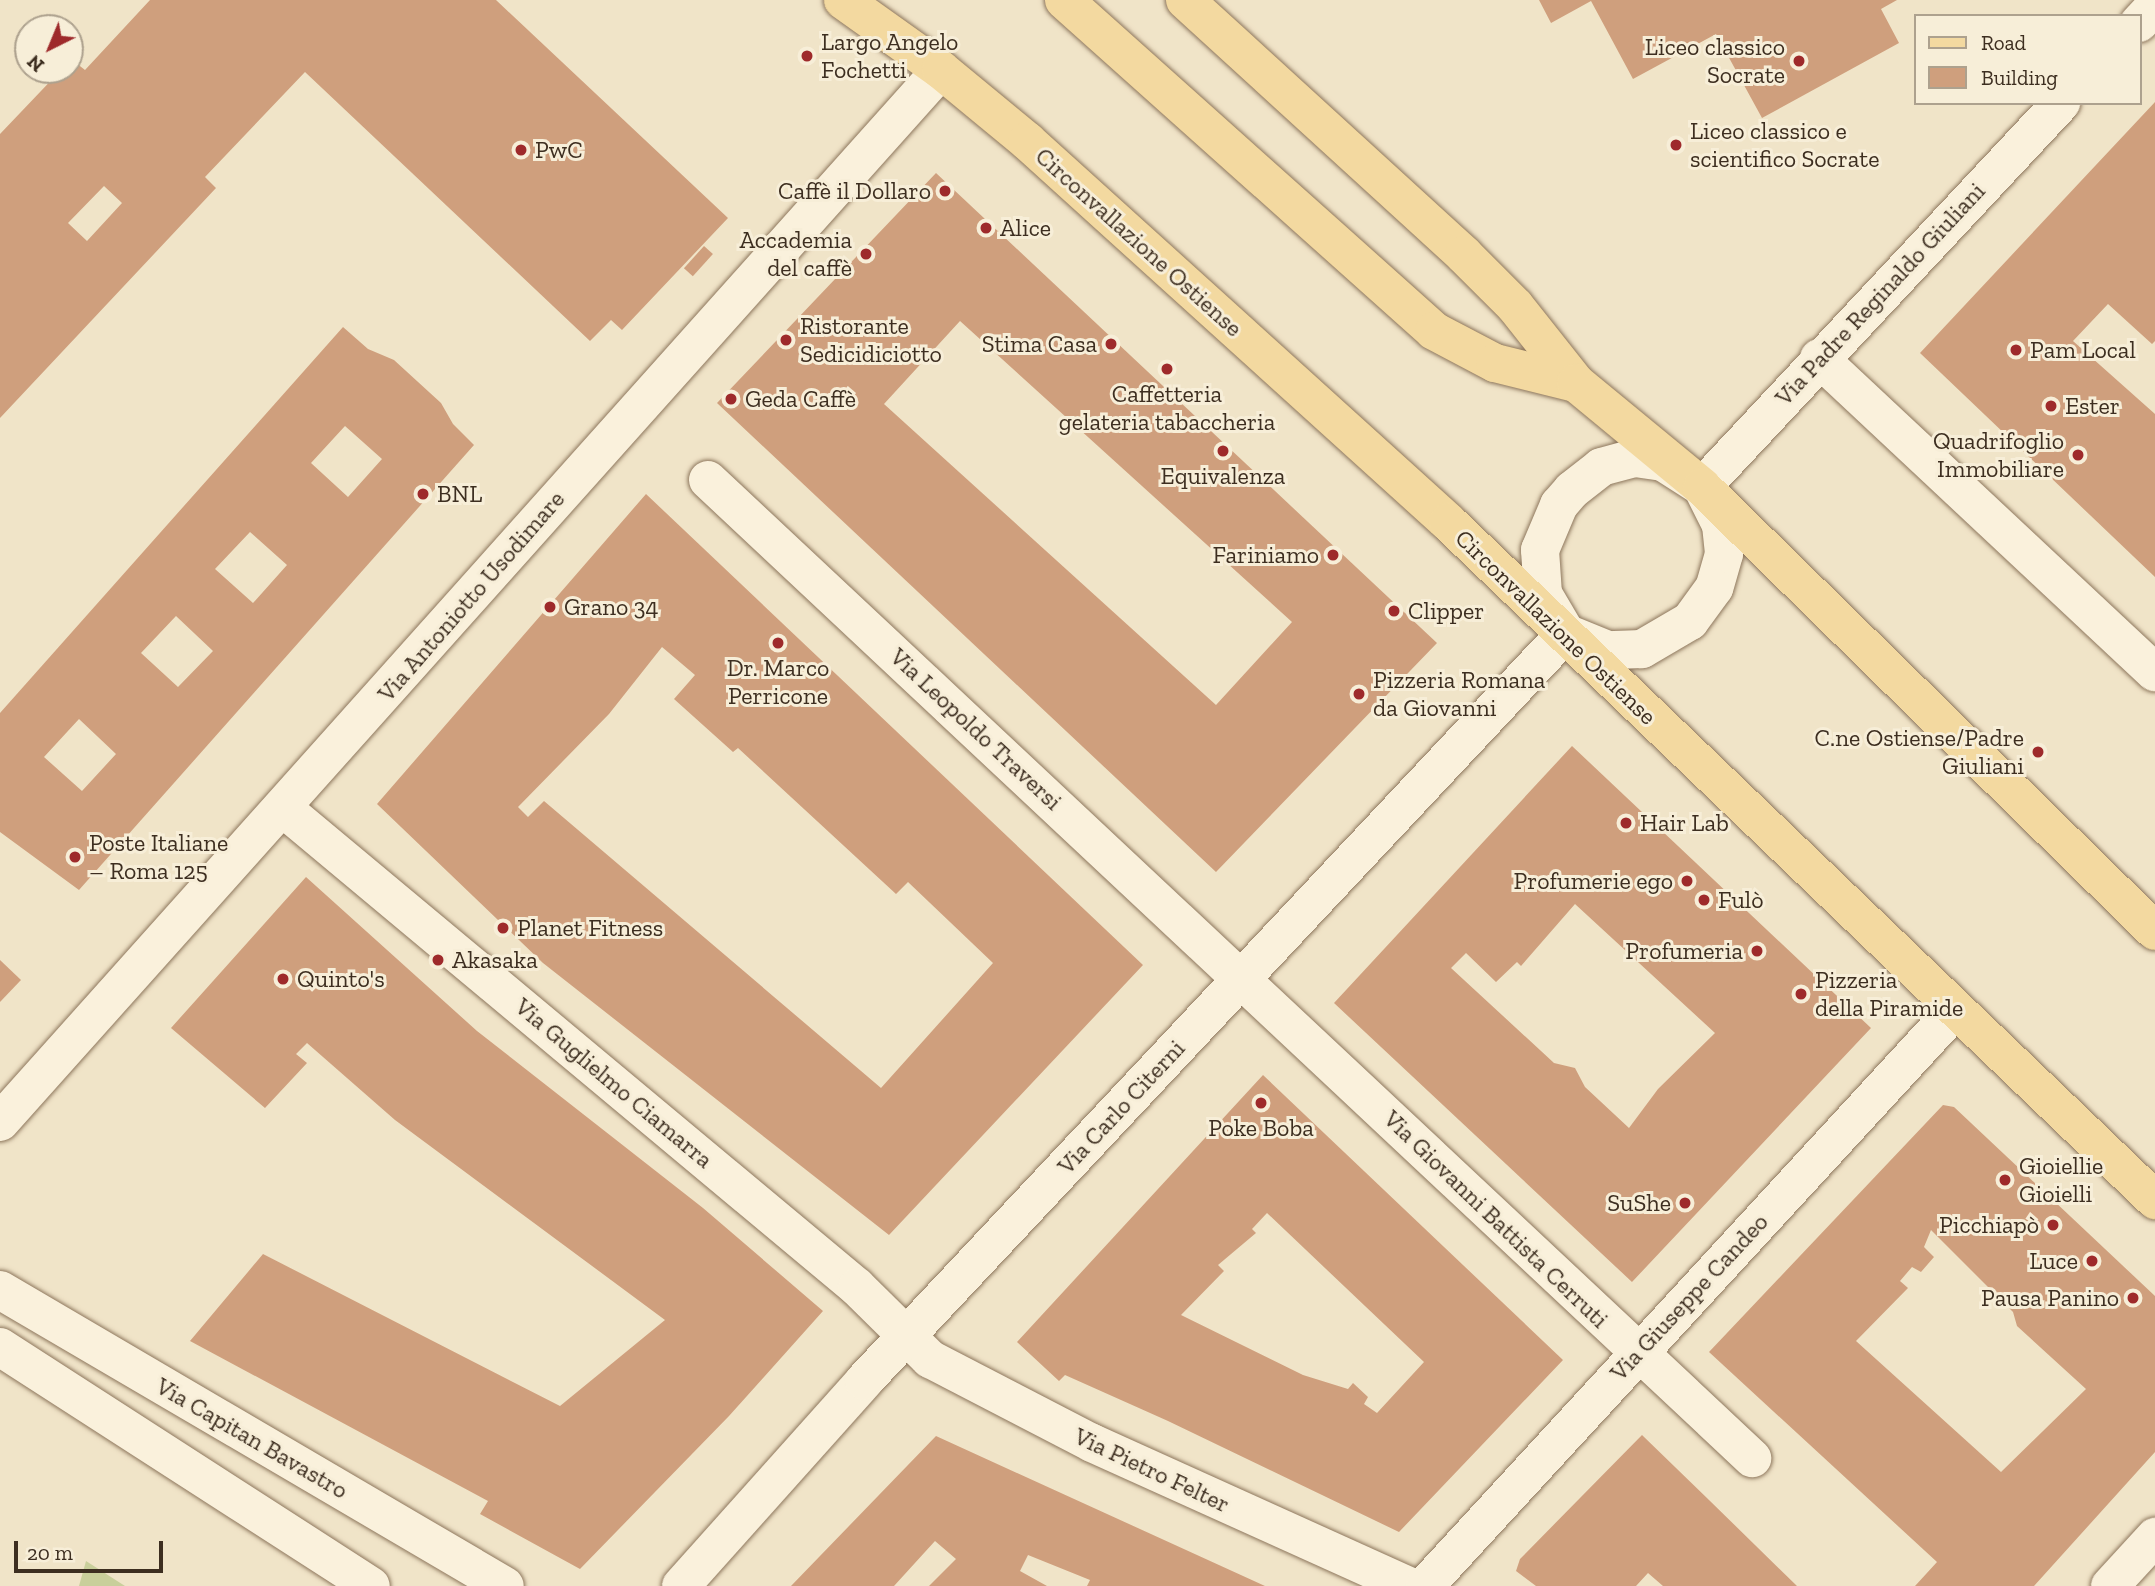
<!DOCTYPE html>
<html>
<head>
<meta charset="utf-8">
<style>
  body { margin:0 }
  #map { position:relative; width:2155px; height:1586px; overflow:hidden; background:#f0e4c8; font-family:"Zilla Slab",serif }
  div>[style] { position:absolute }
  .green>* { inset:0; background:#c9cf9b }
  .building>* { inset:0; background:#cf9f7d; transform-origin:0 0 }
  .roads { filter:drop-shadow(0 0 2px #8d765c) drop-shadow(0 0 2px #8d765c) }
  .minor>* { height:38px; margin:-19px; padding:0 19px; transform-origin:19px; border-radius:19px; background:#faf1dc }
  .major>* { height:38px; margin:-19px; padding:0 19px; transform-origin:19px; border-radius:19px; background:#f3d9a0 }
  .dots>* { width:19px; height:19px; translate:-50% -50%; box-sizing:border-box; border:4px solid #f7eed8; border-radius:50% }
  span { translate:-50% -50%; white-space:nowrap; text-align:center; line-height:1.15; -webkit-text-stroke:6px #f7eed8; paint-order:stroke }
  .poi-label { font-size:24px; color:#3d2e20 }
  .left { translate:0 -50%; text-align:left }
  .right { translate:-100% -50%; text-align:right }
  .street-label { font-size:24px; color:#3d2e20 }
  .legend { position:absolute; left:1914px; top:14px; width:228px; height:91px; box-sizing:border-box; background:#f7eed8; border:2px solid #ada18e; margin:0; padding:9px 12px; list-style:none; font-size:21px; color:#3d2e20 }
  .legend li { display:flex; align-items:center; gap:14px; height:35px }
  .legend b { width:35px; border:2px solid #ada18e }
  .north { position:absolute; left:14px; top:14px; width:70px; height:70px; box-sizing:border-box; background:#f7eed8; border:2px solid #ada18e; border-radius:50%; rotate:223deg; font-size:19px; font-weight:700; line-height:28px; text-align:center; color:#3d2e20 }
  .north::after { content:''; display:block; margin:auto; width:24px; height:32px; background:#9e2a2b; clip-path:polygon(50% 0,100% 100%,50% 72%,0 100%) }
  .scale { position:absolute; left:14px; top:1541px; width:149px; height:32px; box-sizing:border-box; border:4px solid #3d2e20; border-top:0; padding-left:9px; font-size:21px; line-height:24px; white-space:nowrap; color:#3d2e20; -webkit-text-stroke:5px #f7eed8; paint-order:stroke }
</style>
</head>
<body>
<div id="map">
  <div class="green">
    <div style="clip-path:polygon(86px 1561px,125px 1586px,79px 1586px)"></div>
  </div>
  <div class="building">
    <div style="clip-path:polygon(evenodd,150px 0,496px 0,728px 218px,622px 330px,611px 320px,590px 341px,305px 72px,205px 177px,216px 188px,0 418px,0 134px,61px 70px,70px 70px,71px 59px,85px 70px,150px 0,104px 186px,122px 203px,87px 241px,68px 223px,104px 186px)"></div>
    <div style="clip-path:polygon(1539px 0,1897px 0,1881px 9px,1899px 43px,1762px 118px,1716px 34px,1633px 79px,1591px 1px,1551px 23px)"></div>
    <div style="clip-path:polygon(2155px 102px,2155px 341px,2152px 344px,2108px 304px,2073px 341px,2155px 414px,2155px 577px,1920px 353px)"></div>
    <div style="clip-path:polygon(evenodd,936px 173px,1437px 643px,1216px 872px,717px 403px,936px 173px,960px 321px,1292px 622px,1216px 705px,884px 404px,960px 321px)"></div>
    <div style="left:704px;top:246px;width:12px;height:30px;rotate:42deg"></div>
    <div style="clip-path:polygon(evenodd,343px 327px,368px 349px,394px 360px,441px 403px,453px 424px,474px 445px,79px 890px,0 832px,0 713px,343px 327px,345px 426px,382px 459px,348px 497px,311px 463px,345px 426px,343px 327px,250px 532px,287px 565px,253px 603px,215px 569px,250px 532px,343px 327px,176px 616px,213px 651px,178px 687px,141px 653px,176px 616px,343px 327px,79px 719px,116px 754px,82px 791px,44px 757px,79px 719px)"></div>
    <div style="clip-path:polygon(evenodd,646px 494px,1143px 965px,889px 1235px,543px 963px,377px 804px,646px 494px,662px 647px,695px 675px,674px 699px,733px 752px,738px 748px,896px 894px,908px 882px,993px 963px,881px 1088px,544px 801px,528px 817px,518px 807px,609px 714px,662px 647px)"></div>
    <div style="clip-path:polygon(evenodd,1572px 746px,1871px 1028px,1632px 1282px,1334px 1003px,1572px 746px,1575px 904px,1715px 1033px,1658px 1089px,1629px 1128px,1585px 1087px,1575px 1068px,1554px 1063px,1451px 968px,1466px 953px,1496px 982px,1517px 962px,1521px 966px,1575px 904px)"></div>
    <div style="clip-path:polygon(306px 877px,477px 1031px,703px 1208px,823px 1311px,729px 1416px,580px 1569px,480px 1514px,488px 1501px,190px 1341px,263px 1254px,560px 1406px,665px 1320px,395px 1120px,307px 1043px,296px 1054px,307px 1063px,265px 1108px,171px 1028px)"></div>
    <div style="clip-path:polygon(0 960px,21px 980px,0 1002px)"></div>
    <div style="clip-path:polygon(evenodd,1263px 1075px,1563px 1360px,1399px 1532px,1168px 1421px,1065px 1375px,1059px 1381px,1017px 1342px,1263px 1075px,1267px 1213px,1424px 1362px,1377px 1413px,1364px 1404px,1368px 1397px,1353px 1383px,1348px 1389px,1303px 1375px,1181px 1315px,1224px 1271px,1218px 1265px,1256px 1233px,1252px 1229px,1267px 1213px)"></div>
    <div style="clip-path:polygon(evenodd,1943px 1105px,1954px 1107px,2155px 1296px,2155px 1452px,2034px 1586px,1915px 1586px,1937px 1562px,1709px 1352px,1943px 1105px,1931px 1230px,2013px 1312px,2017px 1326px,2086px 1389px,2001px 1472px,1856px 1341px,1908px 1288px,1900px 1281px,1912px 1267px,1921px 1272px,1934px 1257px,1924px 1247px,1931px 1230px)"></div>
    <div style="clip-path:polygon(1642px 1435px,1709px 1500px,1797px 1586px,1663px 1586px,1648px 1573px,1636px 1586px,1536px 1586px,1516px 1571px,1520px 1559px)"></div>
    <div style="clip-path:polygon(936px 1436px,1265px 1586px,1087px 1586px,1090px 1580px,1028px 1555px,1020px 1571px,1047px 1586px,929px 1586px,956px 1559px,935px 1541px,894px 1586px,791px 1586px)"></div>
  </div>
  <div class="roads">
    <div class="minor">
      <div style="left:2139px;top:23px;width:23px;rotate:-47deg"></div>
      <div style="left:1819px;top:358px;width:460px;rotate:43.1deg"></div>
      <div style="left:1635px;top:458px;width:28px;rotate:8deg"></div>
      <div style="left:1663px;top:462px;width:46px;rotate:32.7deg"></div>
      <div style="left:1702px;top:487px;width:42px;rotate:63.4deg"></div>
      <div style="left:1721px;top:525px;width:29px;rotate:84deg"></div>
      <div style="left:1724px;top:554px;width:35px;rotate:106deg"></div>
      <div style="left:1714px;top:588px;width:41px;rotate:126deg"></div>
      <div style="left:1690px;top:621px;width:56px;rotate:149.7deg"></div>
      <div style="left:1642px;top:649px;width:34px;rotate:178deg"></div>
      <div style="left:1608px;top:650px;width:45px;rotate:-158deg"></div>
      <div style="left:1566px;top:633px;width:45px;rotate:-120.5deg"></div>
      <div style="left:1543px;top:594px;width:44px;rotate:-93.9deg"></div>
      <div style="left:1540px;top:550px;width:49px;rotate:-67.1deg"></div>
      <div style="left:1559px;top:505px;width:20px;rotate:-49deg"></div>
      <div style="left:1572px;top:490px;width:37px;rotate:-38deg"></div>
      <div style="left:1601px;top:467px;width:35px;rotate:-15deg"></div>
      <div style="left:708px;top:480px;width:1431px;rotate:43.13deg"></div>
      <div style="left:1702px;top:487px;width:526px;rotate:-46.93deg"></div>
      <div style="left:284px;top:809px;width:746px;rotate:39.84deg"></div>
      <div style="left:857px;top:1287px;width:103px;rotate:44.6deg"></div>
      <div style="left:930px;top:1359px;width:182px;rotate:27.4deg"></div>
      <div style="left:1092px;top:1443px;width:348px;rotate:24.3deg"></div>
      <div style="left:0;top:1122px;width:1411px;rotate:-48.19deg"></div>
      <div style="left:0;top:1290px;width:585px;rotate:30.38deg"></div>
      <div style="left:0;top:1347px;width:441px;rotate:32.8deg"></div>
      <div style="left:681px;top:1586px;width:275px;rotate:-48.2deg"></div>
      <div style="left:864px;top:1381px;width:1026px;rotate:-46.82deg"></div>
      <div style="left:1425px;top:1586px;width:783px;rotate:-47.38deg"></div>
      <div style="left:2110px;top:1586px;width:67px;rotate:-47.4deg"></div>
    </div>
    <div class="major">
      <div style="left:843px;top:0;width:120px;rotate:35.5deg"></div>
      <div style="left:941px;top:70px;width:112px;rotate:39.5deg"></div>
      <div style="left:1027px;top:141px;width:568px;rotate:42.14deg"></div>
      <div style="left:1448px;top:522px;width:980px;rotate:43.8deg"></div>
      <div style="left:1064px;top:0;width:496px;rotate:41.8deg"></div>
      <div style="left:1434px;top:331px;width:69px;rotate:27.7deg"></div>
      <div style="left:1495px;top:363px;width:83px;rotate:13.9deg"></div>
      <div style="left:1185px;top:0;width:378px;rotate:42.4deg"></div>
      <div style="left:1464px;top:255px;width:72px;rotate:45deg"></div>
      <div style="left:1515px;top:306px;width:98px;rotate:51.6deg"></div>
      <div style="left:1576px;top:383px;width:163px;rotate:39.5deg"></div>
      <div style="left:1702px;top:487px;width:634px;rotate:44.43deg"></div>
    </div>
  </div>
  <div class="dots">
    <div style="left:807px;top:56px;background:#9e2a2b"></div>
    <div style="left:1799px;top:61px;background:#9e2a2b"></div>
    <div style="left:1676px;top:145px;background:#9e2a2b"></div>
    <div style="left:521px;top:150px;background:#9e2a2b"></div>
    <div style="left:945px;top:191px;background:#9e2a2b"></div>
    <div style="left:986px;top:228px;background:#9e2a2b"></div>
    <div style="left:866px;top:254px;background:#9e2a2b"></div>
    <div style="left:786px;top:340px;background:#9e2a2b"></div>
    <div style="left:1111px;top:344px;background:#9e2a2b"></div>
    <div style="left:2016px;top:350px;background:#9e2a2b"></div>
    <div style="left:1167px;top:369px;background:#9e2a2b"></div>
    <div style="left:731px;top:399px;background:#9e2a2b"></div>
    <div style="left:2051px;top:406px;background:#9e2a2b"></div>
    <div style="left:1223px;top:451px;background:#9e2a2b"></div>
    <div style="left:2078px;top:455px;background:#9e2a2b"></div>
    <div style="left:423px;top:494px;background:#9e2a2b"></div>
    <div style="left:1333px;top:555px;background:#9e2a2b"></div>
    <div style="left:550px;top:607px;background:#9e2a2b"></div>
    <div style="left:1394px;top:611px;background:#9e2a2b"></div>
    <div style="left:778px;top:643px;background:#9e2a2b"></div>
    <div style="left:1359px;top:694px;background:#9e2a2b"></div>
    <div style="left:2038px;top:752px;background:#9e2a2b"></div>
    <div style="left:1626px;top:823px;background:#9e2a2b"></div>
    <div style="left:75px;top:857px;background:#9e2a2b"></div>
    <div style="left:1687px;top:881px;background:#9e2a2b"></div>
    <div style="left:1704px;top:900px;background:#9e2a2b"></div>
    <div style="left:503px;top:928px;background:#9e2a2b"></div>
    <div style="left:1757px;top:951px;background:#9e2a2b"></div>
    <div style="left:438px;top:960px;background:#9e2a2b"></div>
    <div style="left:283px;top:979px;background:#9e2a2b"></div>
    <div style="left:1801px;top:994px;background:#9e2a2b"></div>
    <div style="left:1261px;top:1103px;background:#9e2a2b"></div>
    <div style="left:2005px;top:1180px;background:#9e2a2b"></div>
    <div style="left:1685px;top:1203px;background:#9e2a2b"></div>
    <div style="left:2053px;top:1225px;background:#9e2a2b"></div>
    <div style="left:2092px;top:1261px;background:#9e2a2b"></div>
    <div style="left:2133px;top:1298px;background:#9e2a2b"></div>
  </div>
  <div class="poi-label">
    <span class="left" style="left:821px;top:56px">Largo Angelo<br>Fochetti</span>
    <span class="right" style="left:1785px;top:61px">Liceo classico<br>Socrate</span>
    <span class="left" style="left:1690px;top:145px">Liceo classico e<br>scientifico Socrate</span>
    <span class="left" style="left:535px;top:150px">PwC</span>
    <span class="right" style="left:931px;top:191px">Caffè il Dollaro</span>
    <span class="left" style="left:1000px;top:228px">Alice</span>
    <span class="right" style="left:852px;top:254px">Accademia<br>del caffè</span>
    <span class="left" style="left:800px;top:340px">Ristorante<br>Sedicidiciotto</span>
    <span class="right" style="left:1097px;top:344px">Stima Casa</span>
    <span class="left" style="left:2030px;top:350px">Pam Local</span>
    <span style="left:1167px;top:408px">Caffetteria<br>gelateria tabaccheria</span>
    <span class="left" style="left:745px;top:399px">Geda Caffè</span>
    <span class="left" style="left:2065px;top:406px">Ester</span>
    <span class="right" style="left:2064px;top:455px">Quadrifoglio<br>Immobiliare</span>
    <span style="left:1223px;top:476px">Equivalenza</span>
    <span class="left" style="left:437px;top:494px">BNL</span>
    <span class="right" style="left:1319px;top:555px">Fariniamo</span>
    <span class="left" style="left:564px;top:607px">Grano 34</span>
    <span class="left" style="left:1408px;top:611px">Clipper</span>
    <span style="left:778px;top:682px">Dr. Marco<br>Perricone</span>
    <span class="left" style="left:1373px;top:694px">Pizzeria Romana<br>da Giovanni</span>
    <span class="right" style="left:2024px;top:752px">C.ne Ostiense/Padre<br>Giuliani</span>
    <span class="left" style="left:1640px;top:823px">Hair Lab</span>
    <span class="left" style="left:89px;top:857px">Poste Italiane<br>– Roma 125</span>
    <span class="right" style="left:1673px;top:881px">Profumerie ego</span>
    <span class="left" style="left:1718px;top:900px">Fulò</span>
    <span class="left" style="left:517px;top:928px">Planet Fitness</span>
    <span class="right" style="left:1743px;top:951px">Profumeria</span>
    <span class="left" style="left:452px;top:960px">Akasaka</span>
    <span class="left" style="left:297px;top:979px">Quinto's</span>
    <span class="left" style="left:1815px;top:994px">Pizzeria<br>della Piramide</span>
    <span style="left:1261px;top:1128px">Poke Boba</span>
    <span class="left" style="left:2019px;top:1180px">Gioiellie<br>Gioielli</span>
    <span class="right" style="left:1671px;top:1203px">SuShe</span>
    <span class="right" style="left:2039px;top:1225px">Picchiapò</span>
    <span class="right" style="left:2078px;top:1261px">Luce</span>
    <span class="right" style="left:2119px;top:1298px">Pausa Panino</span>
  </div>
  <div class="street-label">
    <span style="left:1139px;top:242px;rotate:42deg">Circonvallazione Ostiense</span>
    <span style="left:1880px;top:294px;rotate:-47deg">Via Padre Reginaldo Giuliani</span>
    <span style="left:471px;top:596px;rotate:-49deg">Via Antoniotto Usodimare</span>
    <span style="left:1556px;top:627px;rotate:44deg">Circonvallazione Ostiense</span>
    <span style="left:976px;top:729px;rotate:43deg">Via Leopoldo Traversi</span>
    <span style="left:614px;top:1083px;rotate:40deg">Via Guglielmo Ciamarra</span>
    <span style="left:1121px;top:1107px;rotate:-47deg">Via Carlo Citerni</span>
    <span style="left:1496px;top:1219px;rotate:44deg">Via Giovanni Battista Cerruti</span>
    <span style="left:1689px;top:1297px;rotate:-47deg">Via Giuseppe Candeo</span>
    <span style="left:252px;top:1438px;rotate:30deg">Via Capitan Bavastro</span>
    <span style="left:1152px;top:1470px;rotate:25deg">Via Pietro Felter</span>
  </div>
  <ul class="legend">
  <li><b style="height:9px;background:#f3d9a0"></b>Road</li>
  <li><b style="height:19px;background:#cf9f7d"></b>Building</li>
  </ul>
  <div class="north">N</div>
  <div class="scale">20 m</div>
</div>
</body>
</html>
